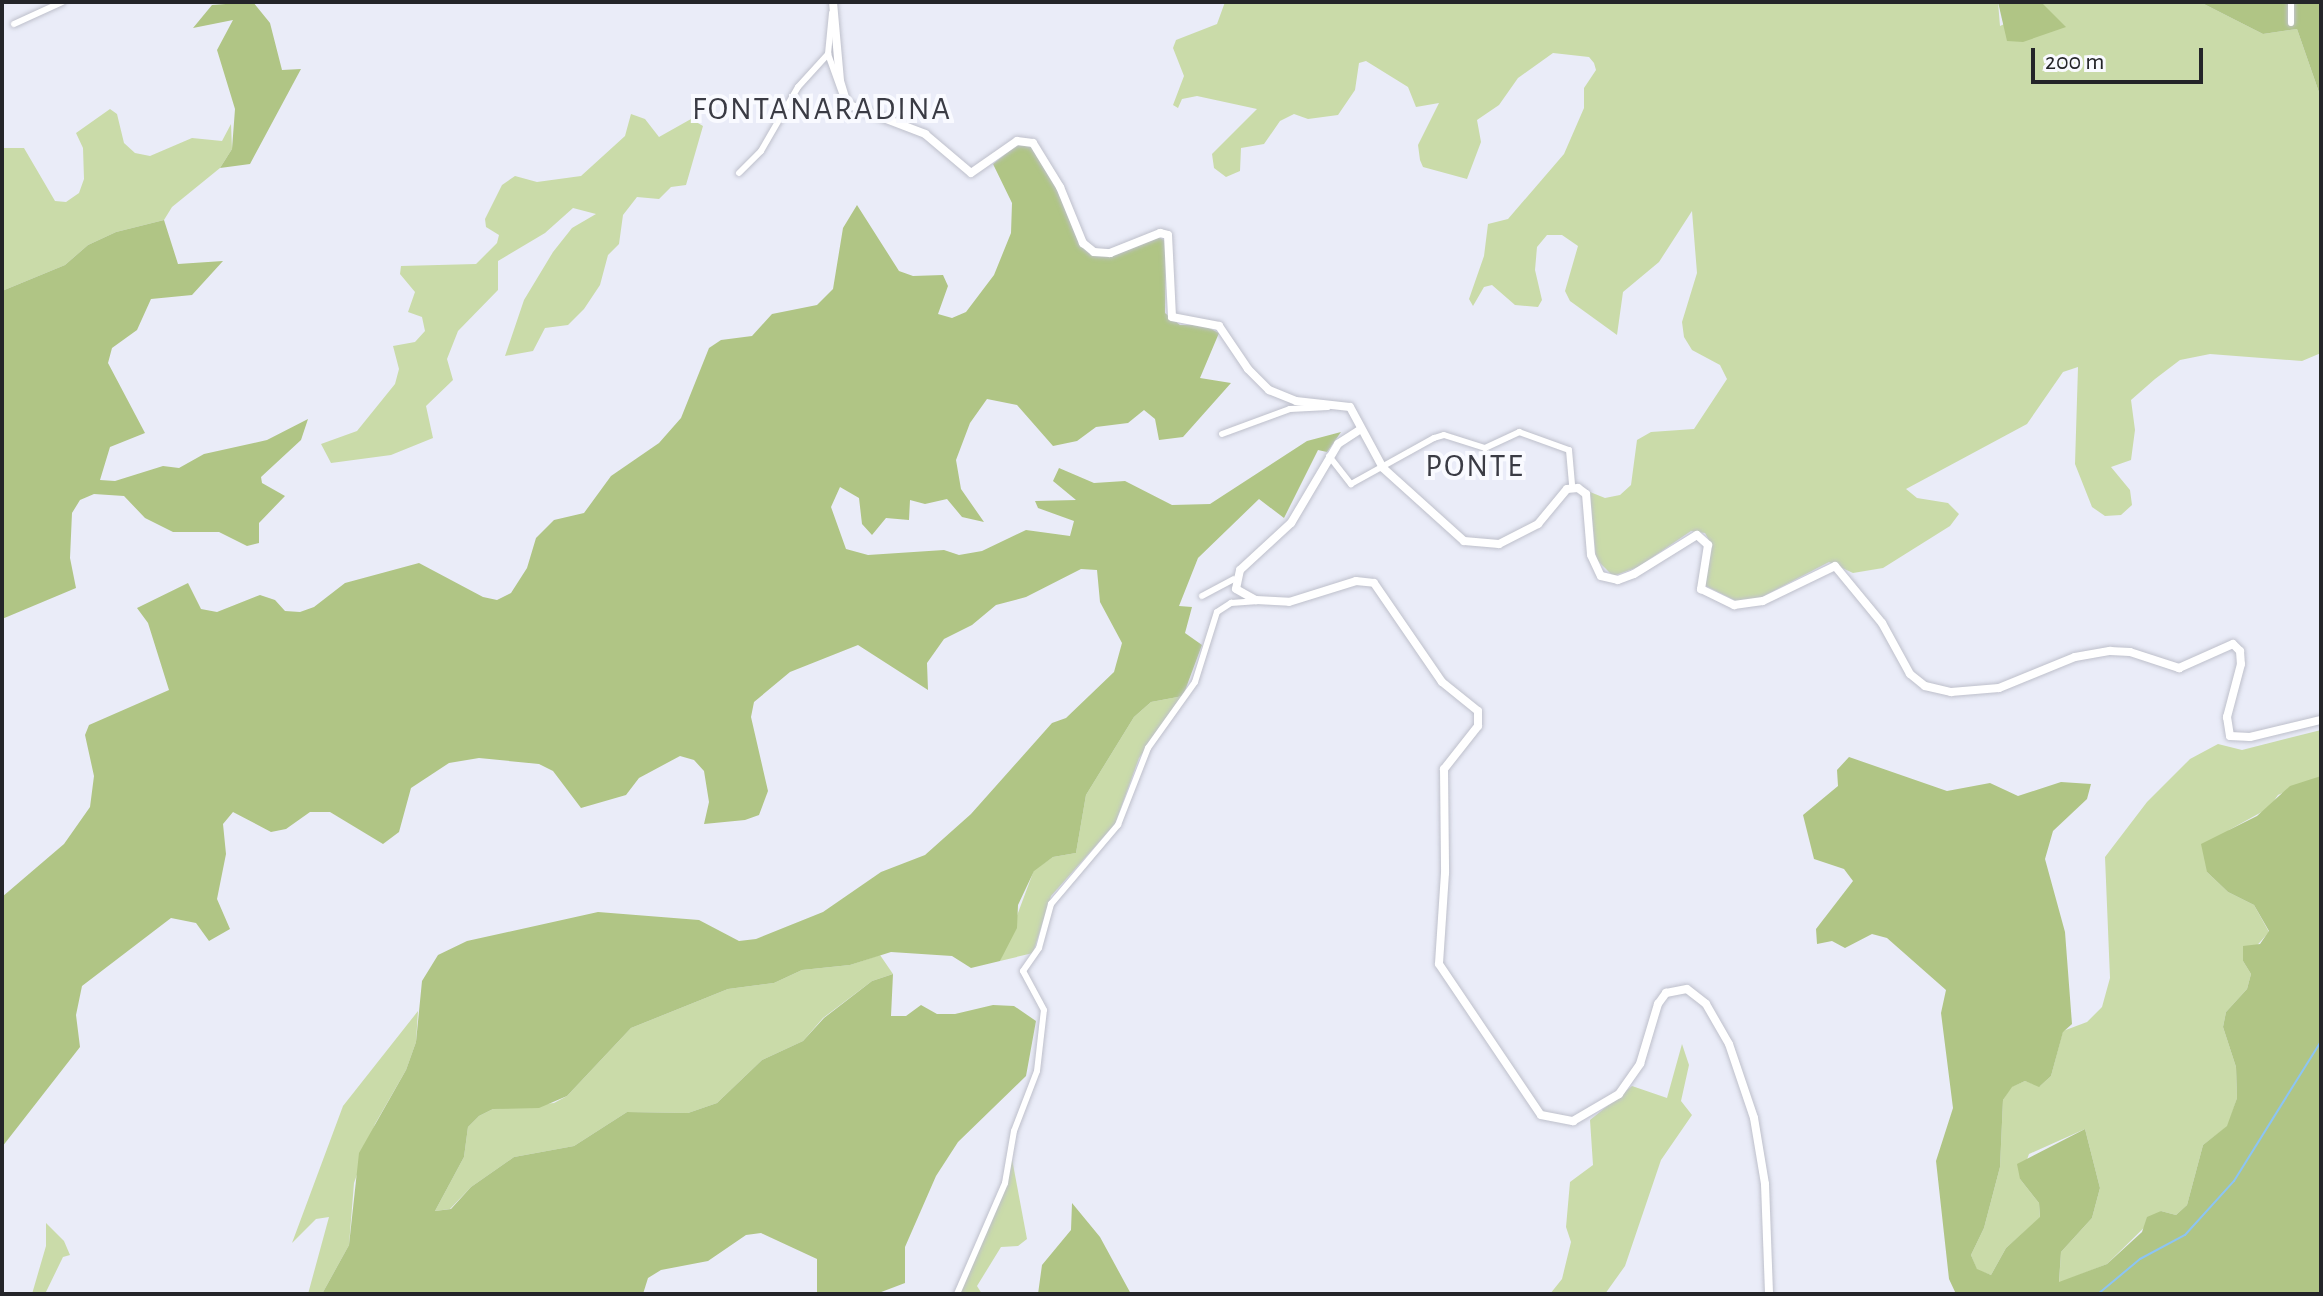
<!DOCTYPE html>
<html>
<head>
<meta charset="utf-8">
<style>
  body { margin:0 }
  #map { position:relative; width:2323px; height:1296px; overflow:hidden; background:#eaecf8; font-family:"Alegreya Sans",sans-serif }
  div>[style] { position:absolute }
  .green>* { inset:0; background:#cadba9 }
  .forest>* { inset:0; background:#b0c585 }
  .stream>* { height:2px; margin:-1px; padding:0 1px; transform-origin:1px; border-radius:1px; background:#8cc4f4 }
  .roads { filter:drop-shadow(0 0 2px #bec0cb) drop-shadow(0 0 2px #bec0cb) }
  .minor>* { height:6px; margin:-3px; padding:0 3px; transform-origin:3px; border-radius:3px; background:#fff }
  .tertiary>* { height:8px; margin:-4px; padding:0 4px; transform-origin:4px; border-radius:4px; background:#fff }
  span { translate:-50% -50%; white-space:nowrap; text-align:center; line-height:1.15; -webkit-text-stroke:8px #f9faff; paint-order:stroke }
  .quarter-label { font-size:32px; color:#3a3b44; letter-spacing:2px }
  .frame { position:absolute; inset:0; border:4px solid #242529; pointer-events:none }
  .scale { position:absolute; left:2031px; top:48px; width:172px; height:36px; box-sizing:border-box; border:4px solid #242529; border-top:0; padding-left:10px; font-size:24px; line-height:28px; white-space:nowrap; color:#242529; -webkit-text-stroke:6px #f9faff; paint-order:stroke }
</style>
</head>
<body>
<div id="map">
  <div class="green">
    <div style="clip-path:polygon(1225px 2px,1998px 2px,2000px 26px,2043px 6px,2041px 2px,2200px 2px,2263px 34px,2297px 29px,2321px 98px,2321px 353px,2302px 361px,2210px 354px,2180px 360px,2155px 379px,2131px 400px,2135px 430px,2131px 460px,2111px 467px,2130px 490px,2132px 505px,2121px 515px,2105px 516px,2092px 507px,2075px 464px,2078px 367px,2063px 372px,2027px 424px,1906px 489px,1917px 498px,1948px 503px,1959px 514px,1950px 526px,1883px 568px,1853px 573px,1829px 562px,1760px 598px,1738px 602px,1704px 585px,1711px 544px,1705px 533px,1691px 531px,1638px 567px,1613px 576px,1596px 559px,1590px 492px,1605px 498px,1620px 495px,1631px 485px,1637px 440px,1651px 432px,1694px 429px,1727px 379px,1720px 365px,1692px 350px,1684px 337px,1682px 322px,1697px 273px,1692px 211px,1659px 262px,1623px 292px,1617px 335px,1570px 301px,1565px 291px,1578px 246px,1562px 235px,1547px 235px,1537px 247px,1535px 270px,1542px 300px,1538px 307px,1515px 305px,1492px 285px,1484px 287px,1473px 306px,1469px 299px,1484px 256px,1488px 224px,1508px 219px,1564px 154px,1584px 108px,1584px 88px,1596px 70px,1594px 63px,1589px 57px,1553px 53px,1518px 78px,1499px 105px,1477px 120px,1481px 142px,1467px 179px,1423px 167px,1420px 160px,1418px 145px,1439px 103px,1416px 107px,1408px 87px,1366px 61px,1359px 63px,1355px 90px,1338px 115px,1308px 119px,1294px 114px,1280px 121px,1264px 144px,1241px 148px,1240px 171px,1226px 177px,1214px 168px,1212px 154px,1257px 109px,1197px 96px,1182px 99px,1178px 108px,1173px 105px,1184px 76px,1173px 48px,1176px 40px,1217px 24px)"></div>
    <div style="clip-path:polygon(110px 109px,117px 114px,124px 143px,135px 153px,150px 156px,192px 138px,222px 141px,231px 124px,232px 149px,220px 168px,172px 207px,164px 220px,116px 232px,88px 245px,65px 265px,2px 291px,2px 148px,24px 148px,55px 201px,66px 202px,79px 193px,84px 179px,83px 148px,76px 133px)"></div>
    <div style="clip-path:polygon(631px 114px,645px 119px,659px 137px,691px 119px,703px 126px,686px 185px,671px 187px,659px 199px,637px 197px,623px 215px,619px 244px,608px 255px,600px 285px,584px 309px,568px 325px,545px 328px,533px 351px,505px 356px,524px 300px,553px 252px,572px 228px,596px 214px,573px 208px,545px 233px,498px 261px,498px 290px,458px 331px,447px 359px,453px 380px,426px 406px,433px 438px,391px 455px,331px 463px,321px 444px,357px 431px,395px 384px,399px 369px,393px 346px,415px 342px,425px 331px,422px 317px,408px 312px,415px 292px,400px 274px,401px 266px,476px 264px,497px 243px,499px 235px,486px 227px,485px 219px,502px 185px,515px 176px,537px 182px,581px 176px,625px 136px)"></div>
    <div style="clip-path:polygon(1183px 696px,1139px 758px,1115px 824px,1051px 896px,1033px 953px,1000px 961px,1034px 870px,1053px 857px,1076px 853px,1086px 795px,1134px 717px,1151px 702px)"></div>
    <div style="clip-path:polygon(2321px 730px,2321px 776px,2278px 795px,2269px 808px,2229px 830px,2207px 872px,2228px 892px,2254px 905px,2269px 932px,2243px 961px,2251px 974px,2247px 989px,2226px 1012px,2223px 1027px,2236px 1067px,2237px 1098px,2228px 1126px,2203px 1145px,2187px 1205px,2176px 1215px,2161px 1211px,2107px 1264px,2059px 1283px,2061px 1252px,2092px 1218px,2100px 1188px,2085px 1129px,2029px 1154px,2020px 1179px,2039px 1203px,2040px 1218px,2006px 1248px,1991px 1275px,1977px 1270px,1971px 1255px,1984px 1228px,2000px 1167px,2003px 1100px,2011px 1087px,2025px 1081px,2040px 1086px,2051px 1076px,2063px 1031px,2087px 1022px,2102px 1007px,2110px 978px,2105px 857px,2147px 802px,2190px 759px,2218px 744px,2242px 750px)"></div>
    <div style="clip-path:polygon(880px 955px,893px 974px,872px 981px,823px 1018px,803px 1041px,762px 1060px,717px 1103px,688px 1113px,627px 1112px,574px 1146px,514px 1157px,471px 1187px,450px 1209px,435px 1211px,464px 1157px,468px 1127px,479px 1116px,493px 1109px,554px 1103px,567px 1096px,631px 1028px,728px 989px,774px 983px,802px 970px,850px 965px)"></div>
    <div style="clip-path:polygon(418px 1011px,416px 1042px,406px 1070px,375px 1124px,354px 1183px,349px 1245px,322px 1294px,308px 1294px,329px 1217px,316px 1219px,292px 1243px,343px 1106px)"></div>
    <div style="clip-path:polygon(1682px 1044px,1689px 1065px,1681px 1101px,1692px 1115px,1661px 1160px,1625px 1266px,1605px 1294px,1550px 1294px,1562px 1279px,1571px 1242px,1566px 1227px,1570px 1182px,1593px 1165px,1590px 1120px,1632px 1086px,1667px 1098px)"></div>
    <div style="clip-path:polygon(1012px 1159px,1027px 1239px,1018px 1246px,1001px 1247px,977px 1286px,982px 1294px,960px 1294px)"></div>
    <div style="clip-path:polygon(46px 1223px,64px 1241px,70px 1255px,63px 1257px,45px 1294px,32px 1294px,46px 1246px)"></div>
  </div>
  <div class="forest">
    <div style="clip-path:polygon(253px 2px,270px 23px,282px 70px,301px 69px,250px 164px,220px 168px,232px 149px,235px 109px,217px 50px,233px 20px,193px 28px,212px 5px)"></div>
    <div style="clip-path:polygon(1998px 2px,2041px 2px,2066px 27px,2023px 42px,2007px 41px)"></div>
    <div style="clip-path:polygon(2200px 2px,2321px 2px,2321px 98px,2297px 29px,2263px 34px)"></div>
    <div style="clip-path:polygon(1018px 144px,1031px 145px,1038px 153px,1093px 255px,1158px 237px,1166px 241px,1165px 313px,1180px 325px,1203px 325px,1219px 333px,1200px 378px,1231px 383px,1183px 437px,1159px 440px,1155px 419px,1144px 410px,1128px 423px,1096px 427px,1077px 441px,1053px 446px,1017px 405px,987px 399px,970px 423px,956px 460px,961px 489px,984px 522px,962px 517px,947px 499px,925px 504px,910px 500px,909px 520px,886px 518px,872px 535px,862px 524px,859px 498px,840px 487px,831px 507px,846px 549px,868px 555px,944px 550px,959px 555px,982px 551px,1026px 530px,1070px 536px,1074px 521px,1038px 508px,1035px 501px,1076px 500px,1053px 481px,1059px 468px,1094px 483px,1125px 481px,1172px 505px,1210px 504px,1307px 441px,1341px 432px,1327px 452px,1318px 450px,1284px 518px,1259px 499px,1198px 558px,1179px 606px,1192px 607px,1185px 633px,1202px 645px,1183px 696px,1151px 702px,1134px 717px,1086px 795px,1076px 853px,1053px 857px,1034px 871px,1018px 905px,1017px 928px,1000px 961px,971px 968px,952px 956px,891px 952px,850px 965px,802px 970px,774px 983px,728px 989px,631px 1028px,567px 1096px,539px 1108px,493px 1109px,479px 1116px,468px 1127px,464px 1157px,435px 1211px,451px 1209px,471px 1187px,514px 1157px,574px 1146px,627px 1112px,688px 1113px,717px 1103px,762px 1060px,803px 1041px,824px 1018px,872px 981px,893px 974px,891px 1016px,906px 1016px,921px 1005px,937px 1014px,955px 1014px,993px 1005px,1014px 1006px,1036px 1021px,1026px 1076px,958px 1142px,936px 1176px,905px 1247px,905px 1283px,876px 1294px,817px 1294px,817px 1259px,761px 1233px,746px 1235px,708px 1261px,661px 1270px,648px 1278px,643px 1294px,322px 1294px,349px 1245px,359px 1153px,406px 1070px,416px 1042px,422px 981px,438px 955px,467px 941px,598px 912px,699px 920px,739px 941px,756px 939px,823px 912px,881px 872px,925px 855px,971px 814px,1052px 723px,1066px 718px,1114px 672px,1122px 643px,1100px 602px,1097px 570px,1081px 569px,1026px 597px,996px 605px,972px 625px,944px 639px,927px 663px,928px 690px,858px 645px,790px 672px,754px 702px,751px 717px,768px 791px,759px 815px,745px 820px,704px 824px,709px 802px,704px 771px,694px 760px,680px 756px,639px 778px,626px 795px,581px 808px,553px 771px,539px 764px,479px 758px,449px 763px,411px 788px,399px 832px,383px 844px,330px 812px,310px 812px,286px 829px,271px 832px,233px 812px,223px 824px,226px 854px,217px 899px,230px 929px,209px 941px,196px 923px,171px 918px,82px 986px,76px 1015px,80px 1047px,2px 1147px,2px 897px,64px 844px,90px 807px,94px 776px,85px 735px,89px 725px,169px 690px,148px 623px,137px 608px,188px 583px,201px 609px,217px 612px,260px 595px,275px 600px,285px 611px,300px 612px,314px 607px,345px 583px,419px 563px,483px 597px,497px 600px,511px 593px,527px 568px,536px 538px,554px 520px,584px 513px,611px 476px,659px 443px,681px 418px,709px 348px,721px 340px,752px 336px,772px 314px,817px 305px,833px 289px,843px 228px,857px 205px,899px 271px,913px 276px,943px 275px,948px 286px,938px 314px,952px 318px,966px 312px,994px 275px,1011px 233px,1012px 203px,993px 164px)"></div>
    <div style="clip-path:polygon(164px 220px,178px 264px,223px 261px,192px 295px,151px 299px,137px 330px,112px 348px,108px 363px,145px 433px,110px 447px,100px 480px,115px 481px,163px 466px,179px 468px,204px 454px,267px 440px,308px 419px,301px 440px,261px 477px,262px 483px,285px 496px,259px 523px,259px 543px,247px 546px,219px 532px,173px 532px,145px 518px,124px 496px,94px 494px,80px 500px,72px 513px,70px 558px,76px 588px,2px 619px,2px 291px,65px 265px,88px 245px,116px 232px)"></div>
    <div style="clip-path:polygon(1849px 757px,1947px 791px,1990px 783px,2018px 796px,2061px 782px,2091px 784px,2087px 799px,2053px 831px,2045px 859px,2065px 932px,2072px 1024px,2063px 1032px,2051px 1076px,2039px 1087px,2025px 1081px,2012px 1087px,2003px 1100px,2000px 1167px,1984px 1228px,1971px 1255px,1977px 1269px,1991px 1275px,2006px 1248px,2040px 1217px,2039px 1203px,2020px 1179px,2017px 1164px,2085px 1129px,2100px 1188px,2092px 1218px,2061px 1252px,2059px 1282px,2107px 1264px,2142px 1232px,2147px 1217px,2161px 1211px,2176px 1215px,2187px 1205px,2203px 1145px,2227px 1126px,2237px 1098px,2236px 1067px,2223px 1027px,2226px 1012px,2247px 989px,2251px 974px,2243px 961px,2243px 946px,2260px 944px,2269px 931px,2254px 905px,2228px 892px,2207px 872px,2201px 844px,2257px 816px,2290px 786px,2321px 776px,2321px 1294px,1956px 1294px,1949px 1279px,1936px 1161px,1953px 1108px,1941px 1013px,1946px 990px,1887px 938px,1872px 934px,1845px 948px,1832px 941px,1817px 944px,1816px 929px,1853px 881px,1844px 869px,1814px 859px,1803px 815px,1838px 786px,1837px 770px)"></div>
    <div style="clip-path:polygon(1072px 1203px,1100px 1237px,1131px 1294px,1038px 1294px,1042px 1265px,1071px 1230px)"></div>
  </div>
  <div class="stream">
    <div style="left:2098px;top:1294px;width:55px;rotate:-39.8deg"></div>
    <div style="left:2140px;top:1259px;width:51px;rotate:-28.1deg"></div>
    <div style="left:2185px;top:1235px;width:73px;rotate:-47.8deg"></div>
    <div style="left:2234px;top:1181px;width:165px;rotate:-58.1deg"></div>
  </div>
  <div class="roads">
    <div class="minor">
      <div style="left:832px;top:13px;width:41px;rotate:95.6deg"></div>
      <div style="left:828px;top:54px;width:41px;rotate:70.3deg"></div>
      <div style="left:2291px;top:23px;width:21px;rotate:-90deg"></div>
      <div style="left:14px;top:24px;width:53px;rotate:-24.6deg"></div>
      <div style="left:739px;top:173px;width:31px;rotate:-45deg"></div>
      <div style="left:761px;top:151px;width:74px;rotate:-60deg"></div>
      <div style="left:798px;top:87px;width:45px;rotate:-47.7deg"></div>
      <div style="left:1222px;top:434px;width:72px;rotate:-20.2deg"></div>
      <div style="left:1290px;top:409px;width:38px;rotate:-3deg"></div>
      <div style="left:1329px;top:456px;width:36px;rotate:52deg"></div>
      <div style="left:1351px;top:484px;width:95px;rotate:-29deg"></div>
      <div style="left:1434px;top:438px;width:10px;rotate:-17deg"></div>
      <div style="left:1444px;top:435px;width:43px;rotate:17.6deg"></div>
      <div style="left:1485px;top:448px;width:38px;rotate:-25deg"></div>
      <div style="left:1519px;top:432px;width:53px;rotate:19.8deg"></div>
      <div style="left:1569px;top:450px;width:38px;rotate:85deg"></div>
      <div style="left:1202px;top:596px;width:36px;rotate:-28deg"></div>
      <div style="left:957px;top:1294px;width:121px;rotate:-66.6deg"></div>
      <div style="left:1005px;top:1183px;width:53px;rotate:-80.2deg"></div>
      <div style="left:1014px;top:1131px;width:64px;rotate:-69deg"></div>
      <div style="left:1037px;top:1071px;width:61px;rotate:-83.5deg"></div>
      <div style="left:1044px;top:1010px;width:44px;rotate:-118.3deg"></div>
      <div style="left:1023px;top:971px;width:28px;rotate:-55deg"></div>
      <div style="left:1039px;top:948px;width:46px;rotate:-74.7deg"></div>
      <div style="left:1051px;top:904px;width:104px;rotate:-49.7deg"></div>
      <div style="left:1118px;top:825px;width:83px;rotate:-68.7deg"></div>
      <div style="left:1148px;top:748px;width:81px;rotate:-54.5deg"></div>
      <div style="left:1195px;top:682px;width:73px;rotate:-72.6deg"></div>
      <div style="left:1217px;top:612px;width:17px;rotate:-33deg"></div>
      <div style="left:1231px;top:603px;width:31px;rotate:-4deg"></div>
    </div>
    <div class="tertiary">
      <div style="left:833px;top:2px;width:79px;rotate:84.9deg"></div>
      <div style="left:840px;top:81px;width:24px;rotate:73deg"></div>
      <div style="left:847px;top:104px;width:84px;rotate:21deg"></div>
      <div style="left:925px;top:134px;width:60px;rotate:40.3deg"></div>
      <div style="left:971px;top:173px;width:56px;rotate:-34.8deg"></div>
      <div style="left:1017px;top:141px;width:16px;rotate:7deg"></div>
      <div style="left:1033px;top:143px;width:52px;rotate:58.5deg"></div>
      <div style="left:1060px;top:187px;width:61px;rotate:67.7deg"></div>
      <div style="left:1083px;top:243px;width:14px;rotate:39deg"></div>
      <div style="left:1094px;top:252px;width:16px;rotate:4deg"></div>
      <div style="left:1110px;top:253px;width:54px;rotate:-21.8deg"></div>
      <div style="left:1160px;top:233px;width:8px;rotate:14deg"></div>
      <div style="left:1168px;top:235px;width:82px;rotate:87.2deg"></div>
      <div style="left:1172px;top:317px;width:48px;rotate:10.8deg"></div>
      <div style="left:1219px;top:326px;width:52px;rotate:56deg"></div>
      <div style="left:1248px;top:369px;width:30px;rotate:45deg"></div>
      <div style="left:1269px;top:390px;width:29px;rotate:22deg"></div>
      <div style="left:1296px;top:401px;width:54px;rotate:6.3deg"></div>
      <div style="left:1350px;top:407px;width:69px;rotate:61.6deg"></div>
      <div style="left:1383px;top:468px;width:109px;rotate:42deg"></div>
      <div style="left:1464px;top:541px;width:35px;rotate:5deg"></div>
      <div style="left:1499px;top:544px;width:44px;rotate:-27.1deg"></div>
      <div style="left:1538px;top:524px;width:45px;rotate:-50.4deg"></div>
      <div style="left:1567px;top:489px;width:11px;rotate:-5deg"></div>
      <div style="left:1578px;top:488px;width:10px;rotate:37deg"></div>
      <div style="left:1586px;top:494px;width:61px;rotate:85.3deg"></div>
      <div style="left:1591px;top:555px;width:23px;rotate:65deg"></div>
      <div style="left:1601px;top:576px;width:17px;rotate:13deg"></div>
      <div style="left:1618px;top:580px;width:17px;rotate:-21deg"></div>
      <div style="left:1634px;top:574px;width:74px;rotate:-31.8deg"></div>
      <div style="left:1697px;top:535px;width:15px;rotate:42deg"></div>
      <div style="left:1708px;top:545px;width:45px;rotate:99deg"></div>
      <div style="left:1701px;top:589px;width:37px;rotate:26deg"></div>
      <div style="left:1734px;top:605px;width:29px;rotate:-8deg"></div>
      <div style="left:1763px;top:601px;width:80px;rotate:-25.9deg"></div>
      <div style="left:1835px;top:566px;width:74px;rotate:50.5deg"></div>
      <div style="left:1882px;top:623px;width:58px;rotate:61.2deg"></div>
      <div style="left:1910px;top:674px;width:19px;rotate:39deg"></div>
      <div style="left:1925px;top:686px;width:27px;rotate:13deg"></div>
      <div style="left:1951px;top:692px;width:48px;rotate:-4.8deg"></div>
      <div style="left:1999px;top:688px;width:82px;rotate:-22.2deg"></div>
      <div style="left:2075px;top:657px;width:36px;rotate:-10deg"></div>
      <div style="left:2110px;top:651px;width:20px;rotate:3deg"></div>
      <div style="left:2130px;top:652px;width:52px;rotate:18.1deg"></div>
      <div style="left:2179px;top:668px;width:59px;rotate:-24deg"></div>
      <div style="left:2233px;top:644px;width:10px;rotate:45deg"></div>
      <div style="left:2240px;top:651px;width:13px;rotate:86deg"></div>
      <div style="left:2241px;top:664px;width:55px;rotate:104.8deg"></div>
      <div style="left:2227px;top:717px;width:19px;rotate:81deg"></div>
      <div style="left:2230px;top:736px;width:20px;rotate:3deg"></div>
      <div style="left:2250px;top:737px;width:73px;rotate:-13.5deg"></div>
      <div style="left:1361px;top:429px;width:27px;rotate:147deg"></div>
      <div style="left:1338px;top:444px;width:92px;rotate:120.7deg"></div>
      <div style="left:1291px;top:523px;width:69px;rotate:137.3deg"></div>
      <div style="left:1240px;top:570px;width:19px;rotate:102deg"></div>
      <div style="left:1236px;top:589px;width:23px;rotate:29deg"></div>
      <div style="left:1256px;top:600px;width:33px;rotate:3deg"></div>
      <div style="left:1289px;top:602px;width:70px;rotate:-17.4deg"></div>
      <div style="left:1356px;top:581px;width:18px;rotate:6deg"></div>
      <div style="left:1374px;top:583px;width:120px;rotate:55.5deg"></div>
      <div style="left:1442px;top:682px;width:46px;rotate:38.9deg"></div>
      <div style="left:1478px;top:711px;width:15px;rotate:90deg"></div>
      <div style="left:1478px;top:726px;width:55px;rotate:128.3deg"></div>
      <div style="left:1444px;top:769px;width:104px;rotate:89.4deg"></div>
      <div style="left:1445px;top:873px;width:91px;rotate:93.8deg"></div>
      <div style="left:1439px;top:964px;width:182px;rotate:56deg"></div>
      <div style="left:1541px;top:1115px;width:33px;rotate:11deg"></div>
      <div style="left:1573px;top:1121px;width:53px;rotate:-30.4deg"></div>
      <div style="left:1619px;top:1094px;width:37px;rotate:-55deg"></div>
      <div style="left:1640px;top:1064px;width:63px;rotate:-73.3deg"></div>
      <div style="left:1658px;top:1004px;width:14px;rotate:-54deg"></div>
      <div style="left:1666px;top:993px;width:21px;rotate:-11deg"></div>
      <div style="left:1687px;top:989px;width:24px;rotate:38deg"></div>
      <div style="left:1706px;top:1004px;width:46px;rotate:60.1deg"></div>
      <div style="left:1729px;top:1044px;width:78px;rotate:71.3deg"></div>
      <div style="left:1754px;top:1118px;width:67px;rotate:80.5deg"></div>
      <div style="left:1765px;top:1184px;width:110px;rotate:87.9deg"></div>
    </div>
  </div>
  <div class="quarter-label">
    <span style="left:822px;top:109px">FONTANARADINA</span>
    <span style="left:1475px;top:466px">PONTE</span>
  </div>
  <div class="frame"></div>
  <div class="scale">200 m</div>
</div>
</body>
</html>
